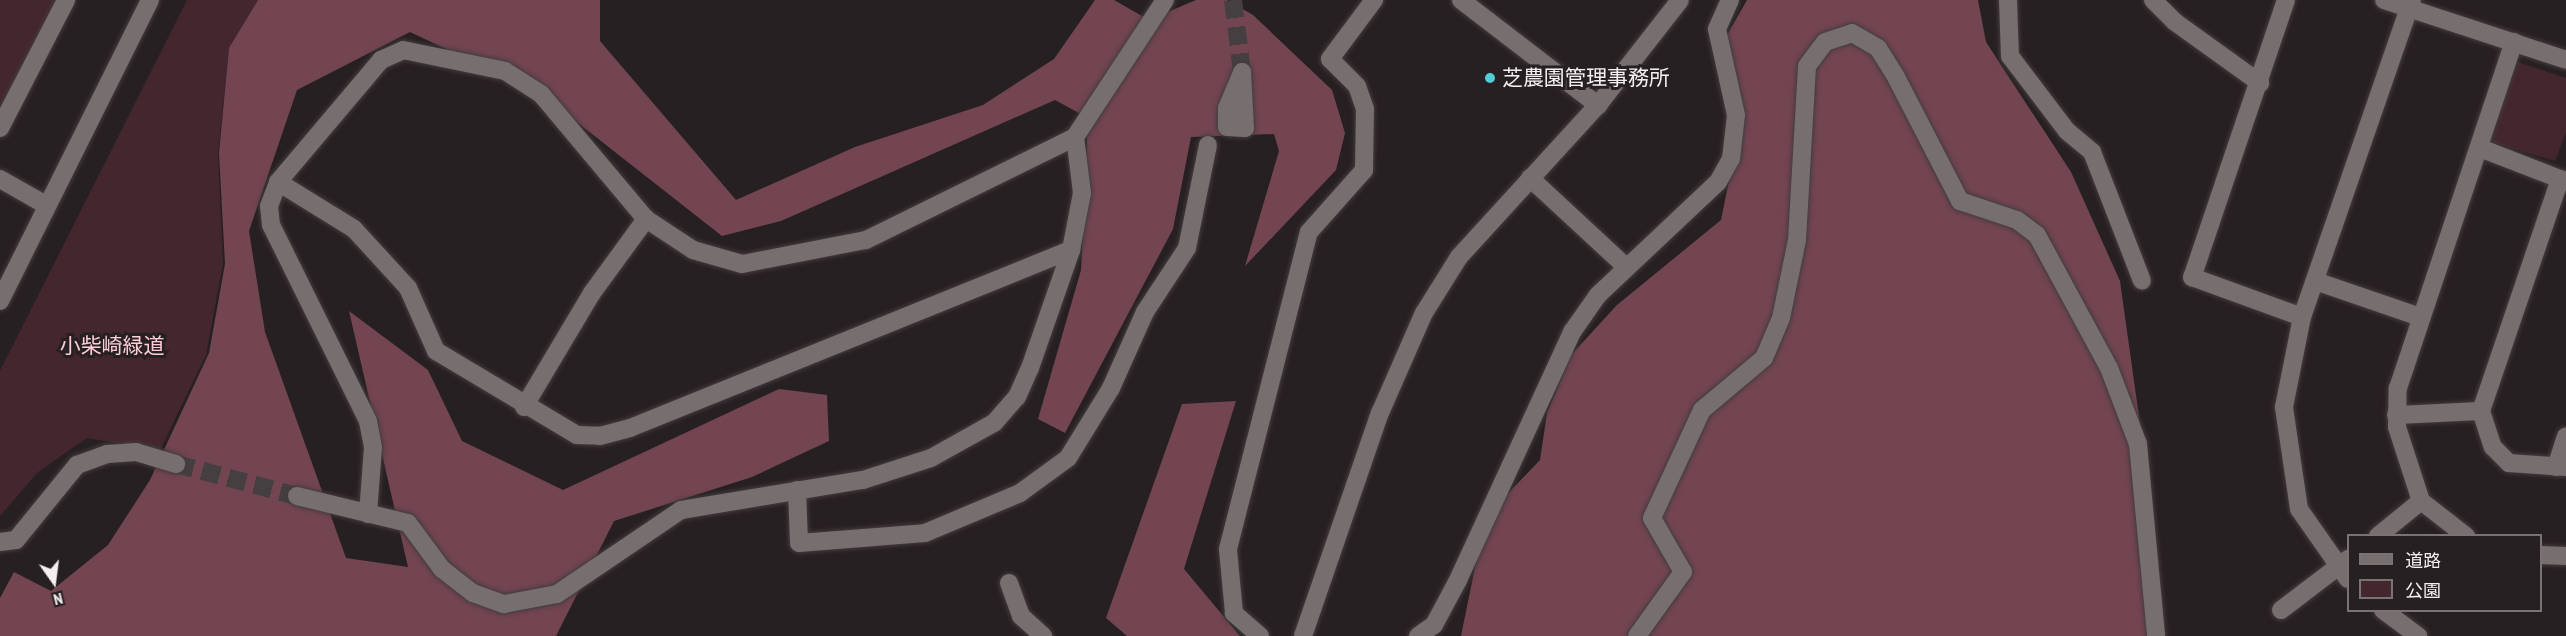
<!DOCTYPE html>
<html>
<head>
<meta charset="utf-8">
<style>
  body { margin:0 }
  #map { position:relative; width:2566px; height:636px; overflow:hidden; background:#272022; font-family:"PT Sans Narrow","Noto Sans JP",sans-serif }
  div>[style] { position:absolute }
  .green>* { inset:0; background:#44262e }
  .forest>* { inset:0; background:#734551 }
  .minor-tunnel>* { height:18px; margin-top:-9px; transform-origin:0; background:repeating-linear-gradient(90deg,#463f41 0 18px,transparent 0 27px) }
  .roads { filter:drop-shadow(0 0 2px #423c3d) drop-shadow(0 0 2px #423c3d) }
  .minor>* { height:18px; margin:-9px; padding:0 9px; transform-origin:9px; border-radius:9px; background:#766e6f }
  .tertiary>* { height:18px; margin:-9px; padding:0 9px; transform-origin:9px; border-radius:9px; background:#766e6f }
  .dots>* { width:16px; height:16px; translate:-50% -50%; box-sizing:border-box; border:3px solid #272022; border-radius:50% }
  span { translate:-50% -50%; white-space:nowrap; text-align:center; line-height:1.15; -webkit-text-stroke:6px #272022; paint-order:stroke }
  .poi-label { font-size:21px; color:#f4eff0 }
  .left { translate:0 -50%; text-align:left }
  .park-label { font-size:21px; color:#feccd7 }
  .legend { position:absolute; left:2347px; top:534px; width:195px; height:78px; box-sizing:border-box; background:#272022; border:2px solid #797374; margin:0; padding:8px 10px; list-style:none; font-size:18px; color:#f4eff0 }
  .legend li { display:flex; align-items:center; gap:12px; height:30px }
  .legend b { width:30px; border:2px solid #797374 }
  .north { position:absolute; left:24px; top:552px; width:60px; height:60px; -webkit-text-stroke:4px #272022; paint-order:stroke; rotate:166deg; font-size:16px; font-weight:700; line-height:24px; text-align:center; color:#f4eff0 }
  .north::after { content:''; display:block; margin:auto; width:21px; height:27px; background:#f4eff0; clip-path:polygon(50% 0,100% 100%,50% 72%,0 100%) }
</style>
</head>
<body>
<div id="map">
  <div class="green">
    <div style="clip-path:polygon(0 0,56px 0,0 111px)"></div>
    <div style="clip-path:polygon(187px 0,258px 0,229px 48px,218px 154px,223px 263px,206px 355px,160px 450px,87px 438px,38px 472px,0 516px,0 371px)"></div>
    <div style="clip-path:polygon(2518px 62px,2566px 78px,2566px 132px,2555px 161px,2487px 141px)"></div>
  </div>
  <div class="forest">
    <div style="clip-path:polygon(258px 0,600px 0,600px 41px,736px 200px,855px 147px,983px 105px,1054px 59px,1095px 0,1114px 0,1149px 20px,1196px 0,1227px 0,1253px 15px,1332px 90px,1345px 133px,1336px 170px,1245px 266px,1279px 151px,1274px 134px,1191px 137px,1173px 229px,1065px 433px,1038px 419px,1081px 270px,1088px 118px,1055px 100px,781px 221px,722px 236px,541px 94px,410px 32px,297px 90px,249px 231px,265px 332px,346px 558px,408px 567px,349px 311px,428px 370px,462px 441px,563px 490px,779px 389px,827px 395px,829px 441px,752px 477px,614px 521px,556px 636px,0 636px,0 598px,14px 572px,51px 591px,108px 545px,150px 480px,209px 353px,225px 264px,219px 153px,229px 48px)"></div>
    <div style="clip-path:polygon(1747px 0,1978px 0,1986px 42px,2071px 172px,2120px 281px,2154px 524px,2159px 636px,1461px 636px,1475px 567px,1495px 507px,1540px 460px,1547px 413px,1571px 355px,1617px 305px,1721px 220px,1738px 136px,1723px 42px)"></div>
    <div style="clip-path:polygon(1236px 401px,1184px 569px,1240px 636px,1127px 636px,1106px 618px,1182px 404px)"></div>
  </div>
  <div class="minor-tunnel">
    <div style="left:1233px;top:0;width:73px;rotate:82.9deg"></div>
    <div style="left:176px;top:464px;width:125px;rotate:14.8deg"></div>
  </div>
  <div class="roads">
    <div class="minor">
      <div style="left:1461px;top:0;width:173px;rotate:37.5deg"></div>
      <div style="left:2008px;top:0;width:56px;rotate:88deg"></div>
      <div style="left:2010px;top:56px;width:94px;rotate:52.8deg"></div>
      <div style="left:2067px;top:131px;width:33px;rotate:40deg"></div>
      <div style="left:2092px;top:152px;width:138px;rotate:68.8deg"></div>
      <div style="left:2153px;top:0;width:31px;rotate:45deg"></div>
      <div style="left:2175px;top:22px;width:105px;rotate:35.7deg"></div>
      <div style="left:2286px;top:0;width:293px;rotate:108.7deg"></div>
      <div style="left:2192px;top:277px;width:117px;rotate:20deg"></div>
      <div style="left:2384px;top:0;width:192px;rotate:18.2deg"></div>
      <div style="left:1242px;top:72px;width:56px;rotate:86.9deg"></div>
      <div style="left:1245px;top:128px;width:18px;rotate:-177deg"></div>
      <div style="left:1227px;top:127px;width:19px;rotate:-90deg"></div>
      <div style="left:1227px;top:108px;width:39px;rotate:-67deg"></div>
      <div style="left:0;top:128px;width:144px;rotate:-62.7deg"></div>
      <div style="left:2480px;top:148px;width:86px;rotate:21.2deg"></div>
      <div style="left:1530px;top:178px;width:129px;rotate:42.8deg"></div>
      <div style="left:2566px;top:181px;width:6px;rotate:-162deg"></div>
      <div style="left:2560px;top:179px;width:245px;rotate:108.8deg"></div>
      <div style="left:2481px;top:411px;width:38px;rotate:72deg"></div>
      <div style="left:2493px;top:447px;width:23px;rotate:45deg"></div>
      <div style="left:2509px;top:463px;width:57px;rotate:4deg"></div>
      <div style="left:278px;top:182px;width:89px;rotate:31.7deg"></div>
      <div style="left:354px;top:229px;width:80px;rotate:47.5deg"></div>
      <div style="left:408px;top:288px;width:69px;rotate:66deg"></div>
      <div style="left:436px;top:351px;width:164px;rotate:30.8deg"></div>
      <div style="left:577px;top:435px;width:23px;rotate:2deg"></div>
      <div style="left:600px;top:436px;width:31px;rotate:-15deg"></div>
      <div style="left:630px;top:428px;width:476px;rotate:-22deg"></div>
      <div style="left:2315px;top:281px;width:111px;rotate:18.9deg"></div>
      <div style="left:524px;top:407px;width:133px;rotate:-59.2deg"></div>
      <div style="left:592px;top:293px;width:92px;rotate:-53.9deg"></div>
      <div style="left:2396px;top:415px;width:85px;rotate:-2.7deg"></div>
      <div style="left:2556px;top:467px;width:32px;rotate:-72deg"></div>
      <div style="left:797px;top:490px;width:53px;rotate:87.8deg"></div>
      <div style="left:799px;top:543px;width:126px;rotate:-4.5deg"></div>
      <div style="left:925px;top:533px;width:103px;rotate:-22.8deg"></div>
      <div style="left:1020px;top:493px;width:59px;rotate:-36.1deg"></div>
      <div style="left:1068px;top:458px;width:82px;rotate:-58.4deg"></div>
      <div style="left:1111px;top:388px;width:83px;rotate:-65.9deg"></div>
      <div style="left:1145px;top:312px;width:77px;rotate:-56.7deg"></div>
      <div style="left:1187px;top:248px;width:105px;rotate:-78.5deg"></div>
      <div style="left:297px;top:496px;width:114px;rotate:13.7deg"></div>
      <div style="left:408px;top:523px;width:57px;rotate:53.5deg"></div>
      <div style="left:442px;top:569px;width:39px;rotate:38deg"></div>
      <div style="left:473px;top:593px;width:33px;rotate:20deg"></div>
      <div style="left:504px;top:604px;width:54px;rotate:-10.7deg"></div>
      <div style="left:557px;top:594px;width:150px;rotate:-34.1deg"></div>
      <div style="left:681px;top:510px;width:184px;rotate:-9.4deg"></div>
      <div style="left:863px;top:480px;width:71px;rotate:-17.9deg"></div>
      <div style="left:931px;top:458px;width:72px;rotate:-29.1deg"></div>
      <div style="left:994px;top:423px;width:35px;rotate:-49deg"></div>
      <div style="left:1017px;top:397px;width:32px;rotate:-66deg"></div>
      <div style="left:1030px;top:368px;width:125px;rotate:-70.8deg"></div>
      <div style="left:1071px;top:250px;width:58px;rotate:-79.1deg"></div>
      <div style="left:1082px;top:193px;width:56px;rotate:-97.1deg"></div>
      <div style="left:368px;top:514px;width:67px;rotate:-85.7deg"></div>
      <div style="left:373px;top:447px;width:26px;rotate:-101deg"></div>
      <div style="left:368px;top:421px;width:219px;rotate:-116.3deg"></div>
      <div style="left:271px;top:225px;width:19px;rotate:-96deg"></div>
      <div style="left:269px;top:206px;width:26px;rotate:-69deg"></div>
      <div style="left:278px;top:182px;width:160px;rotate:-49.8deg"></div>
      <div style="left:381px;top:60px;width:24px;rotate:-24deg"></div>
      <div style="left:403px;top:50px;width:104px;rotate:11.6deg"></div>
      <div style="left:505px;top:71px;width:43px;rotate:32.6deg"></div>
      <div style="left:541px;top:94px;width:163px;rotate:50deg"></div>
      <div style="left:646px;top:219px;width:56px;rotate:33.4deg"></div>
      <div style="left:693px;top:250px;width:51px;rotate:15.9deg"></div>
      <div style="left:742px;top:264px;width:126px;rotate:-11deg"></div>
      <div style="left:866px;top:240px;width:233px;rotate:-26.2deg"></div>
      <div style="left:1075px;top:137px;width:164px;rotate:-56.7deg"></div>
      <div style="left:2378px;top:536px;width:55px;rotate:-39.1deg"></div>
      <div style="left:2466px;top:536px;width:57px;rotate:-142.1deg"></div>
      <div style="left:2421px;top:501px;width:78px;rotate:-108deg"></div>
      <div style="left:2397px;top:427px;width:39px;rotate:-89deg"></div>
      <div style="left:2398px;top:388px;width:365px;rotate:-71.5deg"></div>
      <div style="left:0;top:542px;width:16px;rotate:-7deg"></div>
      <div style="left:16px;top:540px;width:97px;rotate:-50.9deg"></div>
      <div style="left:77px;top:465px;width:32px;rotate:-20deg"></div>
      <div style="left:107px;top:454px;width:29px;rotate:-4deg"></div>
      <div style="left:136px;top:452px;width:42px;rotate:16.7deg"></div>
      <div style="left:2540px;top:555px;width:26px;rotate:2deg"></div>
      <div style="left:2348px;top:579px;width:85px;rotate:-125deg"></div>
      <div style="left:2299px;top:509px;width:103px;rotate:-98.4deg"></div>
      <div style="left:2284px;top:407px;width:92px;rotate:-78.7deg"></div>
      <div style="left:2302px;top:317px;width:336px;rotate:-70.9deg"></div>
      <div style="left:1009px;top:583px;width:35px;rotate:70deg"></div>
      <div style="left:1021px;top:616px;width:30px;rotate:42deg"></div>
      <div style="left:2281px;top:610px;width:84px;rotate:-37.3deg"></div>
      <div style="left:2383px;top:610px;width:44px;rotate:36.6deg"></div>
      <div style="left:1260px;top:636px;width:35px;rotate:-139deg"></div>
      <div style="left:1234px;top:613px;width:64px;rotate:-95.4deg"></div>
      <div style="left:1228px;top:549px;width:327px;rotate:-75.7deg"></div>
      <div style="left:1309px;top:232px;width:83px;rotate:-48.4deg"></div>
      <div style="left:1364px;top:170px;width:61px;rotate:-89.1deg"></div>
      <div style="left:1365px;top:109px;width:24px;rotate:-109deg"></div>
      <div style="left:1357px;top:86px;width:38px;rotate:-135deg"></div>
      <div style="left:1330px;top:59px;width:74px;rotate:-53.3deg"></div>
      <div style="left:1303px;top:636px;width:236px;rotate:-71deg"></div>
      <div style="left:1380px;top:413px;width:109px;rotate:-66.3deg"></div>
      <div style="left:1424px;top:313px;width:66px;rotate:-58deg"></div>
      <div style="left:1459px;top:257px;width:206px;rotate:-47.6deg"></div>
      <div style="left:1598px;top:105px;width:133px;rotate:-52deg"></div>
      <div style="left:1418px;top:636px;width:19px;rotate:-35deg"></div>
      <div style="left:1434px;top:625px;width:51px;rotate:-61.9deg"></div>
      <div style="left:1458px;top:580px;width:273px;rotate:-65.3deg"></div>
      <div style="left:1572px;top:332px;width:45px;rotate:-54.9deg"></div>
      <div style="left:1598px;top:295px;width:165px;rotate:-43.3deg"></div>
      <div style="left:1718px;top:182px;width:26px;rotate:-61deg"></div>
      <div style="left:1731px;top:159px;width:44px;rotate:-83.5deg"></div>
      <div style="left:1736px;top:115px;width:88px;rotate:-102.5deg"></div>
      <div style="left:1717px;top:29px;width:32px;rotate:-66deg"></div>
      <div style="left:1637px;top:636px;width:79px;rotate:-54.3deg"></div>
      <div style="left:1683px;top:572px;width:62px;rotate:-119.9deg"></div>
      <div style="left:1652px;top:518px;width:119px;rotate:-65.2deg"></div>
      <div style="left:1702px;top:410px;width:81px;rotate:-40deg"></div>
      <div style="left:1764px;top:358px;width:43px;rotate:-67deg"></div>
      <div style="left:1781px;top:318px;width:80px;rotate:-78.4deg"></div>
      <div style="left:1797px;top:240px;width:174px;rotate:-86.7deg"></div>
      <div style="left:1807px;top:66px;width:30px;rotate:-53deg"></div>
      <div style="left:1825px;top:42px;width:28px;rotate:-18deg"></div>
      <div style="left:1852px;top:33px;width:30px;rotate:30deg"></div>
      <div style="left:1878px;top:48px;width:34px;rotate:58deg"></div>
      <div style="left:1896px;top:77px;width:140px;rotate:62.7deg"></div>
      <div style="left:1960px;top:201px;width:60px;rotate:18.4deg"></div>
      <div style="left:2017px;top:220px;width:25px;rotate:37deg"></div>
      <div style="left:2037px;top:235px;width:151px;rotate:61.6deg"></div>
      <div style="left:2109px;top:368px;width:81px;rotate:69.1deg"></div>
      <div style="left:2138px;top:444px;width:193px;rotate:84.6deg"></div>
    </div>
    <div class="tertiary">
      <div style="left:0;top:179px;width:53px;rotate:29.5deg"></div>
      <div style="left:0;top:301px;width:336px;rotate:-63.5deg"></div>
    </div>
  </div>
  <div class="dots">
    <div style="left:1490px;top:78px;background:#52ccd6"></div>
  </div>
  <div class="poi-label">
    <span class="left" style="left:1502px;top:78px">芝農園管理事務所</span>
  </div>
  <div class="park-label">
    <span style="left:112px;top:346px">小柴崎緑道</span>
  </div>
  <ul class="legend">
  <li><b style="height:8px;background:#766e6f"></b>道路</li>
  <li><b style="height:16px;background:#44262e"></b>公園</li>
  </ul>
  <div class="north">N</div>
</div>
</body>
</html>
